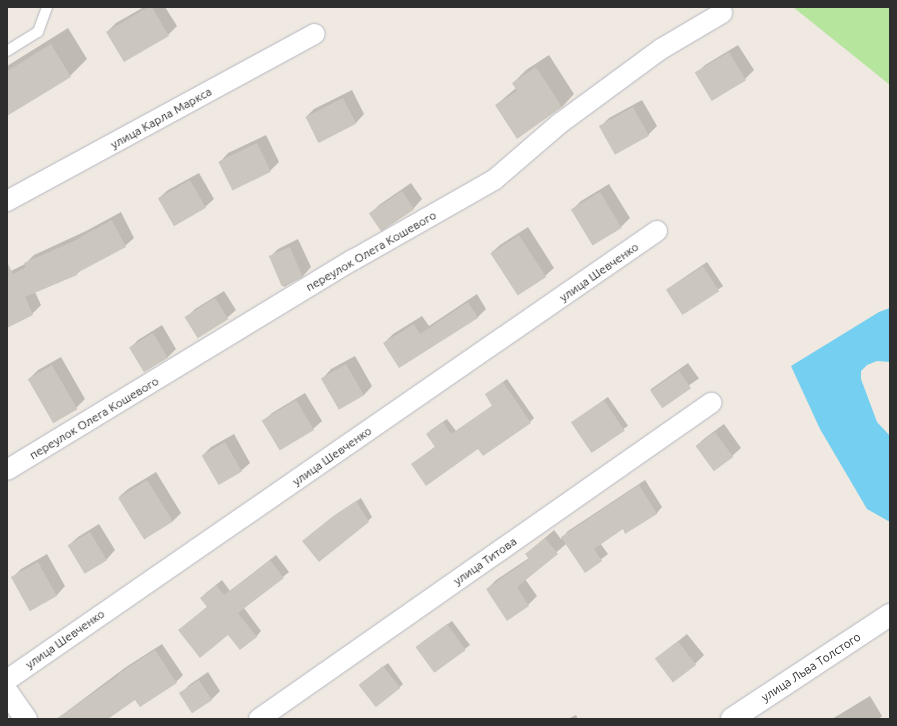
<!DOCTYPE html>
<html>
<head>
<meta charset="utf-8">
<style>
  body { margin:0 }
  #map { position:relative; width:897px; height:726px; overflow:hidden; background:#efe9e1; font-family:Ubuntu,sans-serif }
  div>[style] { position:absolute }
  .green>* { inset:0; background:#b6e59e }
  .water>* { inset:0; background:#75cff0 }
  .shadow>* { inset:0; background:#0003; transform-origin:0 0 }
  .building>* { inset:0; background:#cbc7bf; transform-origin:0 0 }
  .roads { filter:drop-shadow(0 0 1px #b4b7c1) drop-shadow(0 0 1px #b4b7c1) }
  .service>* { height:10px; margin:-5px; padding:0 5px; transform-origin:5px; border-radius:5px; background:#fff }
  .minor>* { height:20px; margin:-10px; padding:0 10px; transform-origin:10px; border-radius:10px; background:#fff }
  .tertiary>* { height:22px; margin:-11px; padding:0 11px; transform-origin:11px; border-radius:11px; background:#fff }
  span { translate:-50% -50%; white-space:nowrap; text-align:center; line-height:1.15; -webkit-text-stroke:3.5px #fff; paint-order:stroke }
  .street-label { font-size:12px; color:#2e2e2e }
  .frame { position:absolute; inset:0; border:8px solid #2e2e2e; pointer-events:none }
</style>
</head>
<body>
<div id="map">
  <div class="green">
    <div style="clip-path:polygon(793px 7px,890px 7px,890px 85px)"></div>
  </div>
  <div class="water">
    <div style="clip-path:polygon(890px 308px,890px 362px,877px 361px,867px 365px,861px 371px,861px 379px,877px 422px,890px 436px,890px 522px,867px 509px,820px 429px,791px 366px,879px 312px)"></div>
  </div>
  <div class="shadow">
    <div style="clip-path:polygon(144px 7px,165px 7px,177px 26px,168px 35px,107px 32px,116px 23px)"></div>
    <div style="clip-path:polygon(68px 28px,87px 59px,70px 76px,7px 115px,7px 66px)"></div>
    <div style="clip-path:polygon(738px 45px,754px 70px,745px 79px,696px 74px,705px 65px)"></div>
    <div style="clip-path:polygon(549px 55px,574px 94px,562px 107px,496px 105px,516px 88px,513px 83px,526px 70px)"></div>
    <div style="clip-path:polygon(352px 90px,364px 114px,356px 123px,318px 142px,306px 117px,314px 109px)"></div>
    <div style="clip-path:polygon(642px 100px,657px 126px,648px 135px,615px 153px,601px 126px,609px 118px)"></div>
    <div style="clip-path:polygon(266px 135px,279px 162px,270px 171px,220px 162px,228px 153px)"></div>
    <div style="clip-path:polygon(199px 173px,214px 199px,205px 207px,159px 198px,168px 190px)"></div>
    <div style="clip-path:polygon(411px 183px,422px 199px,414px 208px,382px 229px,371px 213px,379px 205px)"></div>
    <div style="clip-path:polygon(609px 184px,630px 218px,621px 227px,593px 244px,572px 210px,581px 201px)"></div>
    <div style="clip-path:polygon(121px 212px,134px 238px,125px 246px,81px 270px,77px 274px,35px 292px,41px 305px,32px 314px,7px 320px,7px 273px,25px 264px,34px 255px,86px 231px)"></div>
    <div style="clip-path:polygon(528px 227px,554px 268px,545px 276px,491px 253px,500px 245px)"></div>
    <div style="clip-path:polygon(298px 239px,311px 267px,303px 276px,284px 287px,270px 257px,278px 249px)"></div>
    <div style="left:707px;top:262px;width:29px;height:49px;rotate:56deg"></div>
    <div style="clip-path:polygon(224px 291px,236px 310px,227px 318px,186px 318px,195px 309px)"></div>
    <div style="clip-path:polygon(477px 294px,486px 309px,478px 317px,400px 367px,384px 343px,393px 334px,422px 316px,429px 326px)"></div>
    <div style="clip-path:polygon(162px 325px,176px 349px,167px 358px,130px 348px,138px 340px)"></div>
    <div style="clip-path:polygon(355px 356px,372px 386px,364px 395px,340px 408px,323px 378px,331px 369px)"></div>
    <div style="clip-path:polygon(61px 357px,85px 399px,76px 408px,29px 379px,38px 370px)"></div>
    <div style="left:688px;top:363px;width:19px;height:46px;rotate:55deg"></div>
    <div style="clip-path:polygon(507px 379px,534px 418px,530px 422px,479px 447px,412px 464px,436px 446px,427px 434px,431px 430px,447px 419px,456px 431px,493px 405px,486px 394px)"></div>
    <div style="clip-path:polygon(305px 393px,322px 421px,313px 429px,263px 421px,272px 413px)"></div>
    <div style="left:608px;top:397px;width:35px;height:44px;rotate:55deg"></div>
    <div style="clip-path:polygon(724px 424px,741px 448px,732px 456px,696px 446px,705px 438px)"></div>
    <div style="clip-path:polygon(234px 434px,250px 463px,241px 471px,203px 455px,211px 447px)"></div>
    <div style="clip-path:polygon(156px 472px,181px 513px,172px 522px,119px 497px,128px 489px)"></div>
    <div style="clip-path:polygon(645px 480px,662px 507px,656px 514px,623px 528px,600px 543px,608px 554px,585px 572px,566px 544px,525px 579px,537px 596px,528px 605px,487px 589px,496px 580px,529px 558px,526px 554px,554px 530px,561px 539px,568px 531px)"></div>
    <div style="clip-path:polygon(361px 498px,372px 517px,368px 521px,308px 537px,338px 513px)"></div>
    <div style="clip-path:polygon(99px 524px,115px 550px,107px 559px,85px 572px,69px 545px,78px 537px)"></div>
    <div style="clip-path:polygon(47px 554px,65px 586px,57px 595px,31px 609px,13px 577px,21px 569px)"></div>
    <div style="clip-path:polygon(276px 555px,289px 572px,244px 608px,261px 631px,256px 637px,185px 625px,208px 606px,201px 598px,207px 592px,222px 580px,230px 591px)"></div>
    <div style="clip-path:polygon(452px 621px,470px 645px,435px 672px,421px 643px)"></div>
    <div style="clip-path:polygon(687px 634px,704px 655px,695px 664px,657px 658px)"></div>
    <div style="clip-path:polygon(162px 644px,183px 675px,176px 682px,135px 698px,106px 719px,66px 719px,63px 715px,70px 709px,126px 667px)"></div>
    <div style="clip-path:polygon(388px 663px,403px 684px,399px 688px,359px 685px)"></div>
    <div style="clip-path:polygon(208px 672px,220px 691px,212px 699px,193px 712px,181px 694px,189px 685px)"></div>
    <div style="clip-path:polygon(870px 696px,882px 716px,879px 719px,832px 719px)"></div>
    <div style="clip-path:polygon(576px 715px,578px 719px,568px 719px)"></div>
  </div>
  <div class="building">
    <div style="clip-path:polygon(148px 7px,152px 7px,169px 36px,124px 62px,106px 32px)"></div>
    <div style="clip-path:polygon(51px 44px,71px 77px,7px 116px,7px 71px)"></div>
    <div style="left:729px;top:52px;width:33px;height:40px;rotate:59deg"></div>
    <div style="clip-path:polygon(536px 67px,562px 107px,517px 139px,495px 105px,517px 91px,512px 83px)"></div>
    <div style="left:343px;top:98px;width:29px;height:42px;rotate:63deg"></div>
    <div style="left:633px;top:107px;width:33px;height:39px;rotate:61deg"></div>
    <div style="left:257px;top:143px;width:32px;height:43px;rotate:64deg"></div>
    <div style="left:190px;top:180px;width:32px;height:37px;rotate:60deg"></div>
    <div style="left:402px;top:191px;width:22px;height:40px;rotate:56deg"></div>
    <div style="left:600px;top:192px;width:42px;height:34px;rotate:59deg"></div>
    <div style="clip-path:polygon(112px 220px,126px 247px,77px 273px,77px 275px,25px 297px,33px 315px,7px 328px,7px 262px,13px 274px,26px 267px,24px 263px,81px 238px,80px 237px)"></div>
    <div style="left:519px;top:235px;width:50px;height:34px;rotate:57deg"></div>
    <div style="left:290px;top:247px;width:33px;height:23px;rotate:67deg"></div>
    <div style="left:703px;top:266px;width:30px;height:44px;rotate:57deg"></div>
    <div style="left:215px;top:298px;width:25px;height:36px;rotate:58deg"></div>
    <div style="clip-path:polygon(468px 302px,478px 318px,399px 368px,383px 343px,414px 324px,420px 334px)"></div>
    <div style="left:153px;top:333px;width:29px;height:28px;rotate:59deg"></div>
    <div style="left:346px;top:364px;width:36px;height:29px;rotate:60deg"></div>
    <div style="left:52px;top:365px;width:51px;height:28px;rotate:60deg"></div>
    <div style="left:679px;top:371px;width:21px;height:35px;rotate:55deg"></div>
    <div style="clip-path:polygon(503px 382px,531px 423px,483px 456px,478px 449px,426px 486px,411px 464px,435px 447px,426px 434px,443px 422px,451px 434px,492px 406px,485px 394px)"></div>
    <div style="left:296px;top:400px;width:35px;height:40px;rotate:59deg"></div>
    <div style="left:604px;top:400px;width:37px;height:40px;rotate:56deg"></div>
    <div style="left:715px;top:432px;width:31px;height:24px;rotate:54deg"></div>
    <div style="left:225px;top:442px;width:34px;height:27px;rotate:60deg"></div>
    <div style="left:147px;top:480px;width:49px;height:34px;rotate:58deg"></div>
    <div style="clip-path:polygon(639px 485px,657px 514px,625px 534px,623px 529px,594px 549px,602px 561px,585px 573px,561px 537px)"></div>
    <div style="clip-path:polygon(356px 501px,369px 522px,319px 562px,302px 541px,332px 517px)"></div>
    <div style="left:90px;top:532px;width:33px;height:26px;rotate:59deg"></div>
    <div style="clip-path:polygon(545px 538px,558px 554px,517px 587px,529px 606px,507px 621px,486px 589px,529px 559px,525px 554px)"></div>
    <div style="clip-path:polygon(270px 560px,284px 578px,238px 613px,257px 637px,240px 650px,228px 635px,200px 658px,178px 630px,207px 607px,200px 598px,216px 585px,224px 595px)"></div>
    <div style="left:38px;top:562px;width:39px;height:31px;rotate:61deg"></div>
    <div style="left:447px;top:624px;width:32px;height:39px;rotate:54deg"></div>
    <div style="left:678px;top:641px;width:30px;height:29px;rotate:53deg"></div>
    <div style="clip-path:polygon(155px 650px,177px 683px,140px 707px,135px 700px,108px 719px,56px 719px,119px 675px,118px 674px)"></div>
    <div style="left:383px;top:666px;width:28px;height:31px;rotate:52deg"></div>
    <div style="left:199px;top:680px;width:24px;height:24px;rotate:57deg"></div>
  </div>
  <div class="roads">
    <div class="service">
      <div style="left:7px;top:51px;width:36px;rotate:-32deg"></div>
      <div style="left:38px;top:32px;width:27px;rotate:-70deg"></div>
    </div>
    <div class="minor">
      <div style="left:7px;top:201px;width:350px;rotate:-28.5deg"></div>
      <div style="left:7px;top:470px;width:405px;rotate:-31.3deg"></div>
      <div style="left:353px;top:260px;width:162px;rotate:-29.6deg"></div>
      <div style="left:494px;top:180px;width:86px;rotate:-40.7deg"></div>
      <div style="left:559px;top:124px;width:127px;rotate:-36.3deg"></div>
      <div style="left:661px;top:49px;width:71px;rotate:-30.5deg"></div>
      <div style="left:7px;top:680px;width:790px;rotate:-34.64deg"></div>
      <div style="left:259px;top:719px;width:552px;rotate:-34.96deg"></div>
    </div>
    <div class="tertiary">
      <div style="left:7px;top:692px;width:33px;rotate:55deg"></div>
      <div style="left:732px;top:719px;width:189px;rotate:-33.4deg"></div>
    </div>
  </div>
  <div class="street-label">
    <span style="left:161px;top:118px;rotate:-29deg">улица Карла Маркса</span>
    <span style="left:371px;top:251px;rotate:-30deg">переулок Олега Кошевого</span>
    <span style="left:599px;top:272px;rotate:-35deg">улица Шевченко</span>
    <span style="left:94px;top:418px;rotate:-31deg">переулок Олега Кошевого</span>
    <span style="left:332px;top:456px;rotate:-35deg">улица Шевченко</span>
    <span style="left:485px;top:561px;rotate:-35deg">улица Титова</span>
    <span style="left:65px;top:639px;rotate:-35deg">улица Шевченко</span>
    <span style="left:811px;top:667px;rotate:-33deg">улица Льва Толстого</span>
  </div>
  <div class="frame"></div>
</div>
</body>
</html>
